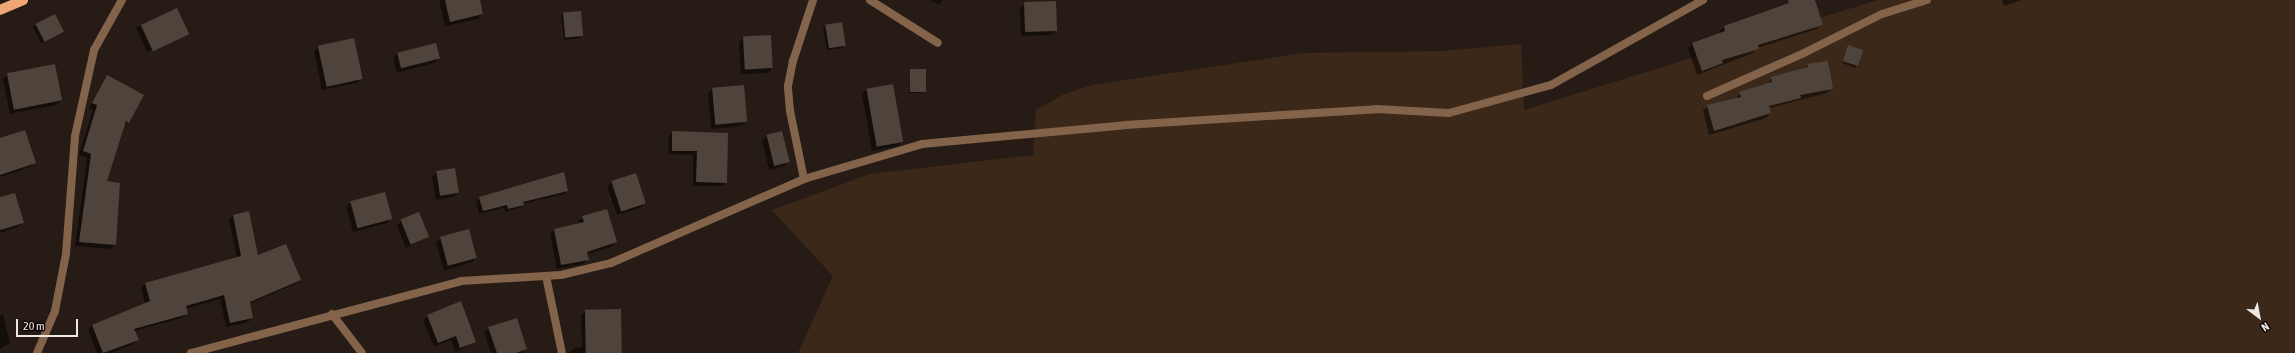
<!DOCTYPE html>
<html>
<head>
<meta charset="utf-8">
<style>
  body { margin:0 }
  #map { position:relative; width:2295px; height:353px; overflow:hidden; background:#261c15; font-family:"Asap Condensed",sans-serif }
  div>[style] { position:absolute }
  .green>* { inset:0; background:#3c2819 }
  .shadow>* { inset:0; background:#0007; transform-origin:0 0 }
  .building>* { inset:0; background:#4f443b; transform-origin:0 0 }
  .service>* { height:8px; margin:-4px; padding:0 4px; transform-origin:4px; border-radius:4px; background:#84634b }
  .minor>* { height:8px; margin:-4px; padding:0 4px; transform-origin:4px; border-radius:4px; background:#84634b }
  .primary>* { height:10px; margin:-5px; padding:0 5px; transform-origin:5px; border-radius:5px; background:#eda875 }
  span { translate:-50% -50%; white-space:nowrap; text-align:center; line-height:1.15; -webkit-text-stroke:4px #0c0705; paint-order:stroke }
  .north { position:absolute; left:2239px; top:297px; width:40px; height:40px; -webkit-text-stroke:3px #0c0705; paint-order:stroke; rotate:148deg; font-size:11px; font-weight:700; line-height:16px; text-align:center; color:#efe7e2 }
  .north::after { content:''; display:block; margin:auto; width:14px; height:18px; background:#efe7e2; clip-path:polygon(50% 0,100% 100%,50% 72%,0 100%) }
  .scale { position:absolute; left:16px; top:319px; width:62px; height:18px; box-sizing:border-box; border:2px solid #efe7e2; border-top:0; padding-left:5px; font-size:12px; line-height:14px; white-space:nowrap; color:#efe7e2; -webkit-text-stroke:3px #0c0705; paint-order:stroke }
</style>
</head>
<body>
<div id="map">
  <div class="green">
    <div style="clip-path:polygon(1878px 0,2295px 0,2295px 353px,798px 353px,833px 276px,772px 210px,870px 174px,1033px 155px,1036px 110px,1062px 95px,1092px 85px,1303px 53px,1443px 51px,1521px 44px,1524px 110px)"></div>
  </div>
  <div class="shadow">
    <div style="clip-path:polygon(439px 0,479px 0,482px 14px,478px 19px,445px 26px)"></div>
    <div style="clip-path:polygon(931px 0,943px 0,938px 5px)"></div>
    <div style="clip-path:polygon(1793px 0,1814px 0,1822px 24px,1817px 29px,1757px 48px,1753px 53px,1697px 75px,1688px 48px,1693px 44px,1721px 34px,1720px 31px,1724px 27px,1784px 6px)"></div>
    <div style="clip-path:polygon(2002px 0,2022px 0,2004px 6px)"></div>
    <div style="clip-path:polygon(1025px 4px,1056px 31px,1051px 35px,1021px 36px,1020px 8px)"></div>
    <div style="left:177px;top:9px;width:27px;height:45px;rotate:66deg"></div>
    <div style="clip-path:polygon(564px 13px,582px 36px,580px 38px,564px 40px,561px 15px)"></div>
    <div style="clip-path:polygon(35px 25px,62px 32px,41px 43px,33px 27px)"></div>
    <div style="clip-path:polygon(825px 25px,845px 45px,843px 48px,827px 50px,823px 28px)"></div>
    <div style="clip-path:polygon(744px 38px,772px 68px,768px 73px,741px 74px,739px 42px)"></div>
    <div style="clip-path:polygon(319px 46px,361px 79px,357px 83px,322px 90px,314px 51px)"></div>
    <div style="clip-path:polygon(1848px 46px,1857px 65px,1855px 68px,1842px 63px)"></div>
    <div style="clip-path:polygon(398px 53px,439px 59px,434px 63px,397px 73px,393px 58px)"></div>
    <div style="clip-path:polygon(1808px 65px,1832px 89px,1827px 93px,1769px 108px,1770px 113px,1766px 118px,1709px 135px,1703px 110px,1708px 106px,1736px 99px,1740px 93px,1768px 84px,1772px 78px,1804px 70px)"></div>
    <div style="clip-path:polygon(911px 71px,925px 91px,923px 93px,909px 93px)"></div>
    <div style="clip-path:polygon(8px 74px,61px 100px,56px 105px,10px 114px,3px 79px)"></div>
    <div style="clip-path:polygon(107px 76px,128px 122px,123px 127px,105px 182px,115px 245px,110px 249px,75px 246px,87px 158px,79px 155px,93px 110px,89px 108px)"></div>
    <div style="clip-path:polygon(892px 85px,902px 142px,898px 146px,872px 151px,862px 94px,866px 90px)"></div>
    <div style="clip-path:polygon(712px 89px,746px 122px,741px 126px,711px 129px,708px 93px)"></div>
    <div style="clip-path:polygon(672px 132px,727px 134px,726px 183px,722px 186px,693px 186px,693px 155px,668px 154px,669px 136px)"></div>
    <div style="clip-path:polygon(767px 136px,788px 162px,784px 166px,769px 170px,762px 140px)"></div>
    <div style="clip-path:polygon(0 139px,34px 163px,30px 167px,0 177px)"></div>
    <div style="clip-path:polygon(436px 173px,458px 193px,453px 197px,436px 200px,432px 177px)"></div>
    <div style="clip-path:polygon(612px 182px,645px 203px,640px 208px,617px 215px,607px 187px)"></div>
    <div style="clip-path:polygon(567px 190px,564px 194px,522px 204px,519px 208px,505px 212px,504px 208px,479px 214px,476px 202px,480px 198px)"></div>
    <div style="clip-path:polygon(0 198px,22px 223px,18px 227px,0 233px)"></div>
    <div style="clip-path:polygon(350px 203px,391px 218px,387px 223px,353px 232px,346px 207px)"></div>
    <div style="clip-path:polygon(234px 215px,257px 256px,300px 280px,295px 284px,249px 304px,252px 318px,248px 322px,226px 327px,220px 299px,185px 309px,187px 314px,182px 318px,134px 331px,138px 340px,133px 344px,112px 353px,97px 353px,88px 330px,92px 326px,145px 304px,141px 288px,145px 284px,237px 259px,229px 220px)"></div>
    <div style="clip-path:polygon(583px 217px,616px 242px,611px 247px,587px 254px,588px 259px,583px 264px,557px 269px,550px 234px,554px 230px,579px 224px,578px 221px)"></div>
    <div style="clip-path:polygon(401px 221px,428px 237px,406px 248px,397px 225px)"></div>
    <div style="clip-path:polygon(440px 238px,476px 258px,472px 262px,444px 271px,436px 243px)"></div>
    <div style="clip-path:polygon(586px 311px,603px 353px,569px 353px,574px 348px,582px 347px,581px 316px)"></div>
    <div style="clip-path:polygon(0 315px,3px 315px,10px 343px,0 349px)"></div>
    <div style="clip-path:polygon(428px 316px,475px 342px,456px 352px,451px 340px,434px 347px,423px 320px)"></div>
    <div style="clip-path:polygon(489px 328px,526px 349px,522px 353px,491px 353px,484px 332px)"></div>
  </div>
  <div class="building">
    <div style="clip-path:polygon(445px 0,480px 0,483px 14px,450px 22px)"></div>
    <div style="clip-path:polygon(1788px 0,1815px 0,1823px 25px,1758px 45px,1759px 49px,1722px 60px,1723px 63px,1702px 71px,1692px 43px,1725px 31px,1724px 26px,1789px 3px)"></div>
    <div style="left:1056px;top:1px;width:30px;height:32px;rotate:88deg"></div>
    <div style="left:177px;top:8px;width:29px;height:40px;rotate:65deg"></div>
    <div style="left:581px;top:11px;width:25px;height:18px;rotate:85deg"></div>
    <div style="left:55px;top:14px;width:20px;height:22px;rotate:63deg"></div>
    <div style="left:842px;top:22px;width:24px;height:17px;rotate:81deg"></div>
    <div style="left:771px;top:35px;width:33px;height:28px;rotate:87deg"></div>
    <div style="left:354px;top:38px;width:42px;height:37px;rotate:78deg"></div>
    <div style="left:436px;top:43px;width:16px;height:40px;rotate:76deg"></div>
    <div style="left:1848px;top:45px;width:16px;height:17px;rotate:18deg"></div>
    <div style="clip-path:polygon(1828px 61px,1833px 89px,1800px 95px,1801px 98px,1769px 106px,1771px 113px,1714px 131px,1707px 105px,1741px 97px,1739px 92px,1772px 82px,1771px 77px,1808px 67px,1807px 64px)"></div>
    <div style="left:55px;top:64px;width:37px;height:49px;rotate:79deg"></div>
    <div style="left:926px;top:69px;width:23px;height:16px;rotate:90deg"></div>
    <div style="clip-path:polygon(107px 75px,144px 95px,129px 123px,126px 121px,107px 181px,120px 183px,116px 245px,79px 242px,91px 154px,83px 151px,97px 105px,92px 103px)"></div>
    <div style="left:893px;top:84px;width:59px;height:27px;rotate:80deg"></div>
    <div style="left:744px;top:85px;width:37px;height:32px;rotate:85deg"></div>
    <div style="clip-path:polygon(25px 130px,36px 163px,0 175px,0 138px)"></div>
    <div style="clip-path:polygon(672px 131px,728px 133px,727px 183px,696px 182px,697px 151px,672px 151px)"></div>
    <div style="left:782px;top:131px;width:32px;height:16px;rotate:76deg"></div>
    <div style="left:455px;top:168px;width:25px;height:19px;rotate:81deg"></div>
    <div style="clip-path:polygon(564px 172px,568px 191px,523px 202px,524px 205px,508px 209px,507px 205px,483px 211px,479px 197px)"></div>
    <div style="left:636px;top:173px;width:32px;height:26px;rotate:72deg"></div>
    <div style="left:385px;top:192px;width:28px;height:36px;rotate:75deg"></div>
    <div style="clip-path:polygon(15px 193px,24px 223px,0 230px,0 197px)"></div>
    <div style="clip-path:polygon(607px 209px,617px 242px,587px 252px,589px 260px,561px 265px,554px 229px,584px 222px,582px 216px)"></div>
    <div style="clip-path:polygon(249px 211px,258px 255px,286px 244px,301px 280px,250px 302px,253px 318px,230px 323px,224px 295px,186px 306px,188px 314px,134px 329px,139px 340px,103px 353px,92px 325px,150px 301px,145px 283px,241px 256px,233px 215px)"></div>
    <div style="left:419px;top:212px;width:27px;height:20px;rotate:68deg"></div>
    <div style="left:469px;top:229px;width:30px;height:30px;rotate:75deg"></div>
    <div style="clip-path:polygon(461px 301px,476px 342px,460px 348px,456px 336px,438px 343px,427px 315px)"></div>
    <div style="left:621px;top:309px;width:44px;height:36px;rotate:89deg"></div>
    <div style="clip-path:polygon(517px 318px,527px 349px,516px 353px,497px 353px,488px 327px)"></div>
  </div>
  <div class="service">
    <div style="left:870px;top:0;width:80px;rotate:32.3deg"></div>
    <div style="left:804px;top:179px;width:69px;rotate:-101.6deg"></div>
    <div style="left:790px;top:111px;width:25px;rotate:-95deg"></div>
    <div style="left:788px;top:86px;width:25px;rotate:-79deg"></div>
    <div style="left:793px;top:61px;width:64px;rotate:-71.8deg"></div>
    <div style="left:546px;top:276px;width:79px;rotate:78.3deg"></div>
  </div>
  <div class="minor">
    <div style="left:1707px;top:96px;width:106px;rotate:-23.9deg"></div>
    <div style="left:1804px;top:53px;width:87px;rotate:-26.6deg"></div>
    <div style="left:1882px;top:14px;width:47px;rotate:-17.3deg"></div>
    <div style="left:332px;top:314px;width:49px;rotate:52.4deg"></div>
    <div style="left:37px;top:353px;width:46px;rotate:-66.8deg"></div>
    <div style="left:55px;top:311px;width:58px;rotate:-79.1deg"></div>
    <div style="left:66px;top:254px;width:118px;rotate:-85.6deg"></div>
    <div style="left:75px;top:136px;width:88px;rotate:-77.5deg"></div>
    <div style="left:94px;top:50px;width:57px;rotate:-60.8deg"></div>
    <div style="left:191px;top:353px;width:279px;rotate:-14.9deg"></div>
    <div style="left:461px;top:281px;width:100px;rotate:-3.4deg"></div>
    <div style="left:561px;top:275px;width:51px;rotate:-13.5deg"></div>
    <div style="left:611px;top:263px;width:210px;rotate:-23.5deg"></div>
    <div style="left:804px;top:179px;width:123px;rotate:-16.5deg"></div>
    <div style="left:922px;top:144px;width:204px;rotate:-5.3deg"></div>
    <div style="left:1125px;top:125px;width:252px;rotate:-3.6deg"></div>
    <div style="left:1376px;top:109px;width:73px;rotate:3.1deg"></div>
    <div style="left:1449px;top:113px;width:106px;rotate:-15.4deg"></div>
    <div style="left:1551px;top:85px;width:174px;rotate:-29.2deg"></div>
  </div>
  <div class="primary">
    <div style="left:0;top:10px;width:25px;rotate:-23deg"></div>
  </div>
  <div class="north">N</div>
  <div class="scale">20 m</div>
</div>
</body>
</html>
